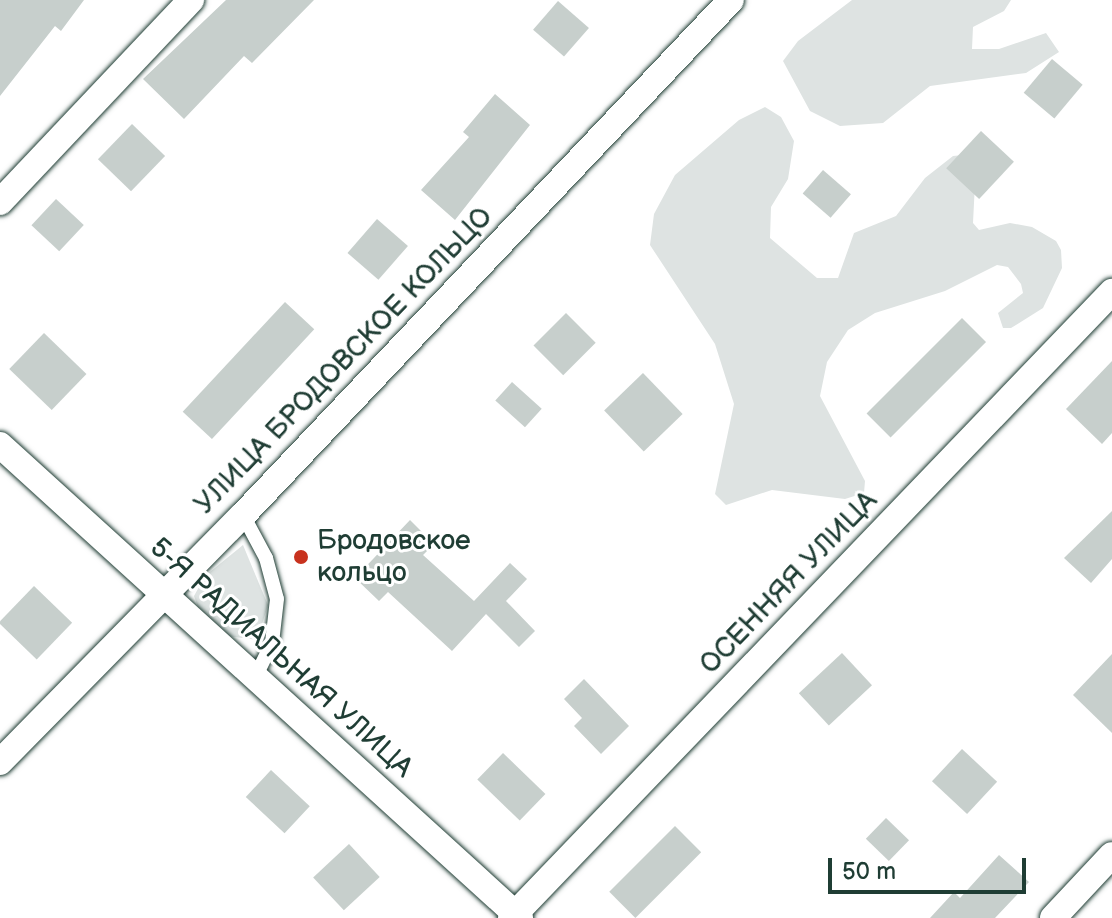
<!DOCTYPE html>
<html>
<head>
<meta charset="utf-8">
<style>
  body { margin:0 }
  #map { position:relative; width:1112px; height:918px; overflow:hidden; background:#fff; font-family:"Balsamiq Sans",sans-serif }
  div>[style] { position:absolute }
  .green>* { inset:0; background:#dee3e2 }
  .building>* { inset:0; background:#c7cfcc; transform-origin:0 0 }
  .roads { filter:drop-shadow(0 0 2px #1f3d34) drop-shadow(0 0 2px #1f3d34) }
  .lane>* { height:14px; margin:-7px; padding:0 7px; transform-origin:7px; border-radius:7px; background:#fff }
  .street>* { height:26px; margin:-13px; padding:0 13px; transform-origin:13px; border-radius:13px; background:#fff }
  .dots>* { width:22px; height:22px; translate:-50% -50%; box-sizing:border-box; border:4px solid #fff; border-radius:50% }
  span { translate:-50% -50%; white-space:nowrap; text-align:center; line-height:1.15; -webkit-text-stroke:6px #fff; paint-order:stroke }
  .street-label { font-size:28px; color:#1f3d34 }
  .poi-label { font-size:28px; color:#1f3d34 }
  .left { translate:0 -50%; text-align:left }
  .scale { position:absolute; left:828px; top:858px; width:198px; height:36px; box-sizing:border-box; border:4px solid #1f3d34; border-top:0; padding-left:10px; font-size:24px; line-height:28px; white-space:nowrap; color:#1f3d34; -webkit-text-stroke:6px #fff; paint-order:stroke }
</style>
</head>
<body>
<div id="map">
  <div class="green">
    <div style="clip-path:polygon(852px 0,1011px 0,1004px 11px,973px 27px,972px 49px,999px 49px,1046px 33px,1059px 52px,1026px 73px,930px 86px,883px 123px,840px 126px,810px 111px,783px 61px,798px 41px)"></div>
    <div style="clip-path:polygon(765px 107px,781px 117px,794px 141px,788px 179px,771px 207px,770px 238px,817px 278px,838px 278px,854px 233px,896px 216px,925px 178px,953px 156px,963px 155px,975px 183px,973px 223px,979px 230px,1010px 223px,1032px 227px,1056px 241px,1061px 250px,1062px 268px,1043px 308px,1011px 328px,1003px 328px,998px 313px,1023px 293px,1021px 284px,1008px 267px,997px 265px,945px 291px,875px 313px,848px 330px,827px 362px,820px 396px,865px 481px,864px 493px,845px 499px,772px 490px,726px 505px,715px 494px,734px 404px,715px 344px,650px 245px,654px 214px,675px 175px,739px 120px)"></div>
    <div style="clip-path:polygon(243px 545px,268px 605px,257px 640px,227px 636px,199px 610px,194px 596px,205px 576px)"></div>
  </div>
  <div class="building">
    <div style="clip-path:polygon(0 0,84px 0,61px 31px,55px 26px,0 96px)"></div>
    <div style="clip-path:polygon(226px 0,314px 0,252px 63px,244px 56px,184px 119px,143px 79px)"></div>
    <div style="left:558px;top:1px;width:41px;height:38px;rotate:41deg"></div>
    <div style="left:1052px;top:59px;width:40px;height:44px;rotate:40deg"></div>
    <div style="clip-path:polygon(495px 94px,530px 125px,455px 220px,421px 190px,469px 137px,463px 132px)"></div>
    <div style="left:132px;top:124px;width:46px;height:49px;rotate:44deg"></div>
    <div style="left:981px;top:131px;width:45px;height:51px;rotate:43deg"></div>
    <div style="left:823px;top:170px;width:37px;height:31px;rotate:41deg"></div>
    <div style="left:56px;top:199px;width:38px;height:36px;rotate:43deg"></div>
    <div style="left:377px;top:219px;width:41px;height:45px;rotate:41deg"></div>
    <div style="left:285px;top:302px;width:40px;height:150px;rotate:43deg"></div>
    <div style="left:566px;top:313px;width:42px;height:46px;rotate:45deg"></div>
    <div style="left:962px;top:318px;width:34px;height:135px;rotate:45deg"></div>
    <div style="left:44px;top:333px;width:59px;height:50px;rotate:44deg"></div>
    <div style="clip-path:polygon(1112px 361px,1112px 433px,1102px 444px,1066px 409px)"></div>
    <div style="left:643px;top:373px;width:57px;height:54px;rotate:46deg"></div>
    <div style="left:512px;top:382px;width:40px;height:25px;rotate:42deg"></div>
    <div style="clip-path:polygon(1112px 511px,1112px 559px,1091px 583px,1064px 558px)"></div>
    <div style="clip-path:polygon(410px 520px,434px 544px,423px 555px,474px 601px,510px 563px,527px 579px,506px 601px,535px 631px,519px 647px,486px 614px,452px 651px,388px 592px,379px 601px,355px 578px)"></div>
    <div style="left:34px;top:586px;width:53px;height:51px;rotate:44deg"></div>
    <div style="left:842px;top:653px;width:44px;height:59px;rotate:47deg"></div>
    <div style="clip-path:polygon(1112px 654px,1112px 733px,1073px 695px)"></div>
    <div style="clip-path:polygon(584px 679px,629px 726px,601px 754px,574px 726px,582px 718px,564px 699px)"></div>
    <div style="left:962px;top:749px;width:48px;height:44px;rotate:43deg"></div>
    <div style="left:503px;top:753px;width:59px;height:37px;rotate:44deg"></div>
    <div style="left:271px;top:770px;width:53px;height:37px;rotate:43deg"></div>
    <div style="left:886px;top:818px;width:32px;height:29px;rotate:44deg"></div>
    <div style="left:675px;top:826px;width:37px;height:93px;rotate:45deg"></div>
    <div style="left:349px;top:844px;width:45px;height:49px;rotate:47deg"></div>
    <div style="clip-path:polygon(999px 855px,1029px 882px,995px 918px,930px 918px,954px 892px,960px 898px)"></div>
  </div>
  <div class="roads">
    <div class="lane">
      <div style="left:243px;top:515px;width:49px;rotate:61.9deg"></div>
      <div style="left:266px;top:558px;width:42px;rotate:75deg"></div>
      <div style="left:277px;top:599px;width:44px;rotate:96.5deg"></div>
      <div style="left:272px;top:643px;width:39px;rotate:116deg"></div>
    </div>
    <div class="street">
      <div style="left:0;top:202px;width:278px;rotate:-46.6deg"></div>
      <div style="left:0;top:445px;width:703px;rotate:42.29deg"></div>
      <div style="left:0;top:762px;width:346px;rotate:-45.5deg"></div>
      <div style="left:243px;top:515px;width:709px;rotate:-46.54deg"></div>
      <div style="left:511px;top:918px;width:868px;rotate:-46.17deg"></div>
      <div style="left:1053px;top:918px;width:86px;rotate:-46.9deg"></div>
    </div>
  </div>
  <div class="dots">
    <div style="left:301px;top:557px;background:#c8321e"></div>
  </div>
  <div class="street-label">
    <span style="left:344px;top:361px;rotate:-46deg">УЛИЦА БРОДОВСКОЕ КОЛЬЦО</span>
    <span style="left:789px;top:583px;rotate:-46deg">ОСЕННЯЯ УЛИЦА</span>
    <span style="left:281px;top:658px;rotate:42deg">5-Я РАДИАЛЬНАЯ УЛИЦА</span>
  </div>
  <div class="poi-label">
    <span class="left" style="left:317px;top:557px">Бродовское<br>кольцо</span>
  </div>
  <div class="scale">50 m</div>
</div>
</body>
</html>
